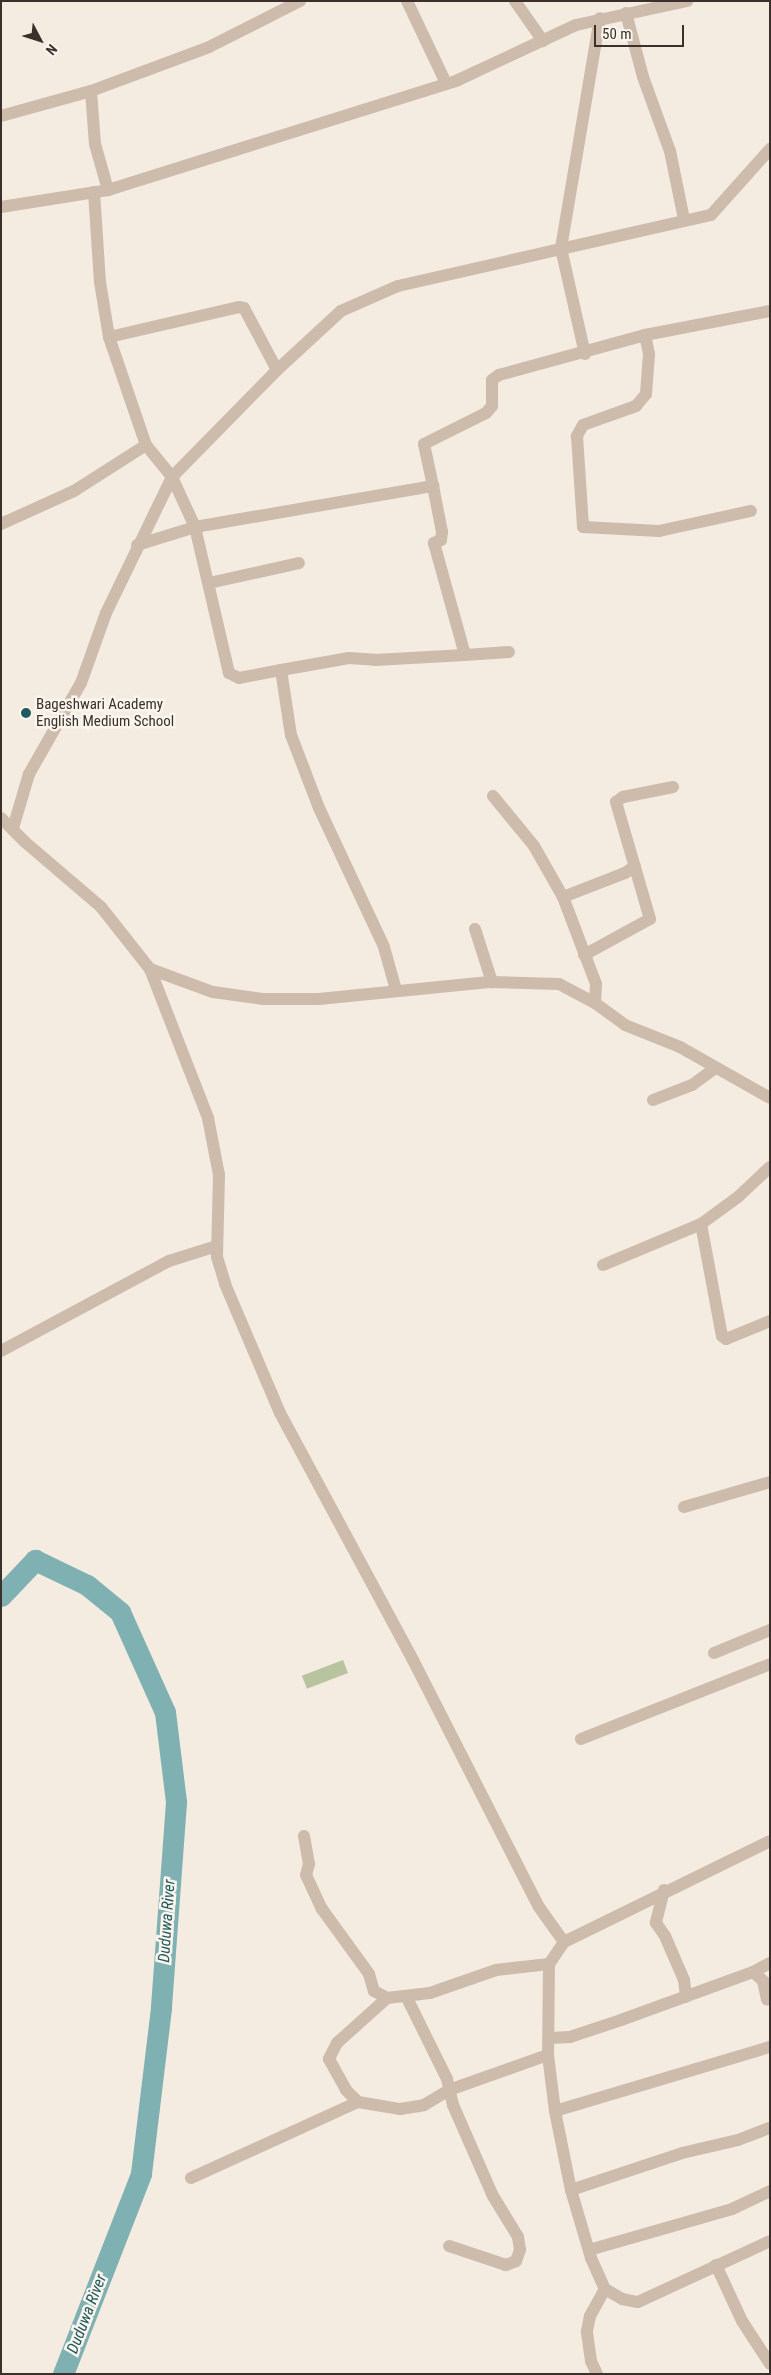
<!DOCTYPE html>
<html>
<head>
<meta charset="utf-8">
<style>
  body { margin:0 }
  #map { position:relative; width:771px; height:2375px; overflow:hidden; background:#f4ebe1; font-family:"Roboto Condensed",sans-serif }
  div>[style] { position:absolute }
  .green>* { inset:0; background:#b8c4a0; transform-origin:0 0 }
  .river>* { height:21px; margin:-10.5px; padding:0 10.5px; transform-origin:10.5px; border-radius:10.5px; background:#7fb0b2 }
  .minor>* { height:12px; margin:-6px; padding:0 6px; transform-origin:6px; border-radius:6px; background:#cdbbac }
  .dots>* { width:14px; height:14px; translate:-50% -50%; box-sizing:border-box; border:2px solid #fbf5ee; border-radius:50% }
  span { translate:-50% -50%; white-space:nowrap; text-align:center; line-height:1.15; -webkit-text-stroke:5px #fbf5ee; paint-order:stroke }
  .poi-label { font-size:15px; color:#3b302b }
  .left { translate:0 -50%; text-align:left }
  .water-label { font-size:16px; color:#1f5a5e; font-style:italic }
  .frame { position:absolute; inset:0; border:2px solid #3b302b; pointer-events:none }
  .north { position:absolute; left:15px; top:15px; width:50px; height:50px; -webkit-text-stroke:4px #fbf5ee; paint-order:stroke; rotate:130deg; font-size:14px; font-weight:700; line-height:20px; text-align:center; color:#3b302b }
  .north::after { content:''; display:block; margin:auto; width:18px; height:22px; background:#3b302b; clip-path:polygon(50% 0,100% 100%,50% 72%,0 100%) }
  .scale { position:absolute; left:594px; top:25px; width:90px; height:22px; box-sizing:border-box; border:2px solid #3b302b; border-top:0; padding-left:6px; font-size:15px; line-height:18px; white-space:nowrap; color:#3b302b; -webkit-text-stroke:4px #fbf5ee; paint-order:stroke }
</style>
</head>
<body>
<div id="map">
  <div class="green">
    <div style="left:343px;top:1660px;width:14px;height:44px;rotate:69deg"></div>
  </div>
  <div class="river">
    <div style="left:1px;top:1596px;width:50px;rotate:-46.6deg"></div>
    <div style="left:35px;top:1560px;width:58px;rotate:25.7deg"></div>
    <div style="left:87px;top:1585px;width:43px;rotate:39.3deg"></div>
    <div style="left:120px;top:1612px;width:110px;rotate:65.8deg"></div>
    <div style="left:165px;top:1712px;width:91px;rotate:83deg"></div>
    <div style="left:176px;top:1802px;width:207px;rotate:94.2deg"></div>
    <div style="left:161px;top:2008px;width:167px;rotate:96.9deg"></div>
    <div style="left:141px;top:2174px;width:215px;rotate:111.3deg"></div>
  </div>
  <div class="minor">
    <div style="left:407px;top:1px;width:91px;rotate:64.6deg"></div>
    <div style="left:515px;top:1px;width:49px;rotate:55deg"></div>
    <div style="left:626px;top:13px;width:66px;rotate:75.1deg"></div>
    <div style="left:643px;top:77px;width:79px;rotate:70deg"></div>
    <div style="left:670px;top:151px;width:69px;rotate:78.4deg"></div>
    <div style="left:91px;top:91px;width:126px;rotate:-20.4deg"></div>
    <div style="left:209px;top:47px;width:102px;rotate:-26.8deg"></div>
    <div style="left:1px;top:116px;width:93px;rotate:-15.5deg"></div>
    <div style="left:91px;top:91px;width:53px;rotate:85.7deg"></div>
    <div style="left:95px;top:144px;width:48px;rotate:74.2deg"></div>
    <div style="left:94px;top:192px;width:90px;rotate:86.2deg"></div>
    <div style="left:100px;top:282px;width:56px;rotate:80.7deg"></div>
    <div style="left:109px;top:337px;width:114px;rotate:71.1deg"></div>
    <div style="left:146px;top:445px;width:41px;rotate:50.9deg"></div>
    <div style="left:172px;top:477px;width:55px;rotate:65.3deg"></div>
    <div style="left:195px;top:527px;width:150px;rotate:76.9deg"></div>
    <div style="left:229px;top:673px;width:11px;rotate:27deg"></div>
    <div style="left:239px;top:678px;width:43px;rotate:-10.8deg"></div>
    <div style="left:281px;top:670px;width:66px;rotate:81.3deg"></div>
    <div style="left:291px;top:735px;width:78px;rotate:69deg"></div>
    <div style="left:319px;top:808px;width:153px;rotate:64.9deg"></div>
    <div style="left:384px;top:947px;width:45px;rotate:74.4deg"></div>
    <div style="left:1px;top:207px;width:108px;rotate:-9deg"></div>
    <div style="left:108px;top:190px;width:367px;rotate:-17.4deg"></div>
    <div style="left:458px;top:80px;width:130px;rotate:-25deg"></div>
    <div style="left:576px;top:25px;width:114px;rotate:-12.2deg"></div>
    <div style="left:645px;top:335px;width:19px;rotate:78deg"></div>
    <div style="left:649px;top:354px;width:40px;rotate:94.3deg"></div>
    <div style="left:646px;top:394px;width:16px;rotate:130deg"></div>
    <div style="left:636px;top:406px;width:56px;rotate:160.3deg"></div>
    <div style="left:583px;top:425px;width:13px;rotate:119deg"></div>
    <div style="left:577px;top:436px;width:91px;rotate:86.2deg"></div>
    <div style="left:583px;top:527px;width:76px;rotate:3deg"></div>
    <div style="left:659px;top:531px;width:94px;rotate:-12.3deg"></div>
    <div style="left:109px;top:337px;width:133px;rotate:-13deg"></div>
    <div style="left:239px;top:307px;width:5px;rotate:11deg"></div>
    <div style="left:244px;top:308px;width:70px;rotate:62deg"></div>
    <div style="left:585px;top:354px;width:109px;rotate:-102.8deg"></div>
    <div style="left:561px;top:248px;width:233px;rotate:-80.4deg"></div>
    <div style="left:433px;top:486px;width:47px;rotate:78.9deg"></div>
    <div style="left:442px;top:532px;width:8px;rotate:97deg"></div>
    <div style="left:441px;top:540px;width:8px;rotate:157deg"></div>
    <div style="left:434px;top:543px;width:116px;rotate:74.5deg"></div>
    <div style="left:465px;top:655px;width:44px;rotate:-3.9deg"></div>
    <div style="left:1px;top:524px;width:80px;rotate:-24.3deg"></div>
    <div style="left:74px;top:491px;width:85px;rotate:-32.6deg"></div>
    <div style="left:137px;top:545px;width:61px;rotate:-17.2deg"></div>
    <div style="left:195px;top:527px;width:242px;rotate:-9.8deg"></div>
    <div style="left:433px;top:486px;width:43px;rotate:-102.1deg"></div>
    <div style="left:424px;top:444px;width:69px;rotate:-26.6deg"></div>
    <div style="left:486px;top:413px;width:9px;rotate:-49deg"></div>
    <div style="left:492px;top:406px;width:26px;rotate:-90deg"></div>
    <div style="left:492px;top:380px;width:9px;rotate:-36deg"></div>
    <div style="left:499px;top:375px;width:151px;rotate:-15.3deg"></div>
    <div style="left:645px;top:335px;width:127px;rotate:-10.9deg"></div>
    <div style="left:209px;top:583px;width:92px;rotate:-12.5deg"></div>
    <div style="left:281px;top:670px;width:69px;rotate:-10deg"></div>
    <div style="left:349px;top:658px;width:26px;rotate:4deg"></div>
    <div style="left:375px;top:660px;width:90px;rotate:-3.2deg"></div>
    <div style="left:493px;top:796px;width:65px;rotate:50.6deg"></div>
    <div style="left:534px;top:846px;width:59px;rotate:60.4deg"></div>
    <div style="left:563px;top:897px;width:93px;rotate:69.2deg"></div>
    <div style="left:596px;top:984px;width:19px;rotate:93deg"></div>
    <div style="left:1px;top:818px;width:34px;rotate:45deg"></div>
    <div style="left:25px;top:842px;width:100px;rotate:40.5deg"></div>
    <div style="left:101px;top:907px;width:79px;rotate:51.7deg"></div>
    <div style="left:150px;top:969px;width:160px;rotate:68.7deg"></div>
    <div style="left:208px;top:1118px;width:58px;rotate:79.1deg"></div>
    <div style="left:219px;top:1175px;width:82px;rotate:91.4deg"></div>
    <div style="left:217px;top:1257px;width:28px;rotate:73deg"></div>
    <div style="left:225px;top:1284px;width:140px;rotate:66.9deg"></div>
    <div style="left:280px;top:1413px;width:281px;rotate:61.7deg"></div>
    <div style="left:413px;top:1660px;width:277px;rotate:63deg"></div>
    <div style="left:539px;top:1907px;width:43px;rotate:54.5deg"></div>
    <div style="left:564px;top:1942px;width:27px;rotate:124deg"></div>
    <div style="left:549px;top:1964px;width:91px;rotate:90.6deg"></div>
    <div style="left:548px;top:2055px;width:56px;rotate:82.9deg"></div>
    <div style="left:555px;top:2111px;width:81px;rotate:78.6deg"></div>
    <div style="left:571px;top:2190px;width:71px;rotate:73.6deg"></div>
    <div style="left:591px;top:2258px;width:34px;rotate:66deg"></div>
    <div style="left:605px;top:2289px;width:20px;rotate:30deg"></div>
    <div style="left:622px;top:2299px;width:16px;rotate:11deg"></div>
    <div style="left:638px;top:2302px;width:145px;rotate:-24.8deg"></div>
    <div style="left:13px;top:828px;width:56px;rotate:-73.5deg"></div>
    <div style="left:29px;top:774px;width:105px;rotate:-60.3deg"></div>
    <div style="left:81px;top:683px;width:74px;rotate:-70.3deg"></div>
    <div style="left:106px;top:613px;width:151px;rotate:-64.1deg"></div>
    <div style="left:172px;top:477px;width:150px;rotate:-45.5deg"></div>
    <div style="left:277px;top:370px;width:87px;rotate:-42.7deg"></div>
    <div style="left:341px;top:311px;width:62px;rotate:-23.7deg"></div>
    <div style="left:398px;top:286px;width:321px;rotate:-12.8deg"></div>
    <div style="left:711px;top:215px;width:89px;rotate:-48.2deg"></div>
    <div style="left:563px;top:897px;width:66px;rotate:-21.2deg"></div>
    <div style="left:625px;top:873px;width:12px;rotate:-35deg"></div>
    <div style="left:475px;top:929px;width:56px;rotate:72.2deg"></div>
    <div style="left:584px;top:955px;width:75px;rotate:-28.6deg"></div>
    <div style="left:650px;top:919px;width:122px;rotate:-106.2deg"></div>
    <div style="left:616px;top:802px;width:9px;rotate:-36deg"></div>
    <div style="left:623px;top:797px;width:51px;rotate:-11.3deg"></div>
    <div style="left:150px;top:969px;width:67px;rotate:20.1deg"></div>
    <div style="left:213px;top:992px;width:50px;rotate:8deg"></div>
    <div style="left:263px;top:999px;width:56px"></div>
    <div style="left:319px;top:999px;width:171px;rotate:-5.7deg"></div>
    <div style="left:489px;top:982px;width:70px;rotate:1.6deg"></div>
    <div style="left:559px;top:984px;width:41px;rotate:27.8deg"></div>
    <div style="left:595px;top:1003px;width:37px;rotate:36deg"></div>
    <div style="left:625px;top:1025px;width:59px;rotate:21.8deg"></div>
    <div style="left:680px;top:1047px;width:103px;rotate:29.5deg"></div>
    <div style="left:653px;top:1100px;width:42px;rotate:-21deg"></div>
    <div style="left:692px;top:1085px;width:27px;rotate:-36deg"></div>
    <div style="left:701px;top:1224px;width:114px;rotate:79.4deg"></div>
    <div style="left:722px;top:1336px;width:5px;rotate:37deg"></div>
    <div style="left:726px;top:1339px;width:48px;rotate:-22.2deg"></div>
    <div style="left:603px;top:1265px;width:106px;rotate:-22.7deg"></div>
    <div style="left:701px;top:1224px;width:46px;rotate:-36.1deg"></div>
    <div style="left:738px;top:1197px;width:44px;rotate:-43.2deg"></div>
    <div style="left:1px;top:1351px;width:191px;rotate:-28.2deg"></div>
    <div style="left:169px;top:1261px;width:50px;rotate:-17.4deg"></div>
    <div style="left:684px;top:1507px;width:90px;rotate:-16.2deg"></div>
    <div style="left:714px;top:1653px;width:61px;rotate:-22.3deg"></div>
    <div style="left:581px;top:1739px;width:203px;rotate:-21.6deg"></div>
    <div style="left:304px;top:1836px;width:28px;rotate:80deg"></div>
    <div style="left:309px;top:1864px;width:11px;rotate:105deg"></div>
    <div style="left:306px;top:1875px;width:38px;rotate:65deg"></div>
    <div style="left:322px;top:1909px;width:80px;rotate:54.1deg"></div>
    <div style="left:369px;top:1974px;width:18px;rotate:74deg"></div>
    <div style="left:374px;top:1991px;width:15px;rotate:28deg"></div>
    <div style="left:387px;top:1998px;width:43px;rotate:-6.6deg"></div>
    <div style="left:430px;top:1993px;width:70px;rotate:-19.2deg"></div>
    <div style="left:496px;top:1970px;width:53px;rotate:-6.5deg"></div>
    <div style="left:664px;top:1890px;width:34px;rotate:104deg"></div>
    <div style="left:656px;top:1923px;width:16px;rotate:55deg"></div>
    <div style="left:665px;top:1936px;width:48px;rotate:66.6deg"></div>
    <div style="left:684px;top:1980px;width:17px;rotate:83deg"></div>
    <div style="left:564px;top:1942px;width:229px;rotate:-26.1deg"></div>
    <div style="left:753px;top:1972px;width:23px;rotate:41deg"></div>
    <div style="left:763px;top:1981px;width:19px;rotate:78deg"></div>
    <div style="left:387px;top:1998px;width:67px;rotate:138deg"></div>
    <div style="left:337px;top:2043px;width:18px;rotate:117deg"></div>
    <div style="left:329px;top:2059px;width:35px;rotate:61deg"></div>
    <div style="left:346px;top:2090px;width:17px;rotate:45deg"></div>
    <div style="left:358px;top:2102px;width:43px;rotate:9.5deg"></div>
    <div style="left:400px;top:2109px;width:24px;rotate:-9deg"></div>
    <div style="left:424px;top:2105px;width:29px;rotate:-31deg"></div>
    <div style="left:449px;top:2090px;width:105px;rotate:-19.5deg"></div>
    <div style="left:407px;top:1998px;width:90px;rotate:63.7deg"></div>
    <div style="left:447px;top:2079px;width:27px;rotate:77deg"></div>
    <div style="left:453px;top:2105px;width:99px;rotate:66.3deg"></div>
    <div style="left:493px;top:2196px;width:48px;rotate:58.6deg"></div>
    <div style="left:518px;top:2237px;width:13px;rotate:81deg"></div>
    <div style="left:520px;top:2250px;width:12px;rotate:110deg"></div>
    <div style="left:516px;top:2261px;width:11px;rotate:158deg"></div>
    <div style="left:506px;top:2265px;width:60px;rotate:-161.6deg"></div>
    <div style="left:550px;top:2038px;width:20px;rotate:-3deg"></div>
    <div style="left:570px;top:2037px;width:54px;rotate:-18.4deg"></div>
    <div style="left:621px;top:2020px;width:140px;rotate:-20deg"></div>
    <div style="left:753px;top:1972px;width:19px;rotate:-28deg"></div>
    <div style="left:555px;top:2111px;width:224px;rotate:-16.6deg"></div>
    <div style="left:191px;top:2178px;width:183px;rotate:-24.5deg"></div>
    <div style="left:571px;top:2190px;width:117px;rotate:-18.4deg"></div>
    <div style="left:682px;top:2153px;width:57px;rotate:-13.1deg"></div>
    <div style="left:738px;top:2140px;width:34px;rotate:-21deg"></div>
    <div style="left:589px;top:2250px;width:149px;rotate:-16deg"></div>
    <div style="left:732px;top:2209px;width:42px;rotate:-25.3deg"></div>
    <div style="left:716px;top:2265px;width:62px;rotate:65.1deg"></div>
    <div style="left:742px;top:2321px;width:51px;rotate:56.9deg"></div>
    <div style="left:597px;top:2374px;width:14px;rotate:-115deg"></div>
    <div style="left:591px;top:2361px;width:30px;rotate:-98deg"></div>
    <div style="left:587px;top:2331px;width:15px;rotate:-79deg"></div>
    <div style="left:590px;top:2316px;width:31px;rotate:-61deg"></div>
  </div>
  <div class="dots">
    <div style="left:26px;top:713px;background:#1f5a5e"></div>
  </div>
  <div class="poi-label">
    <span class="left" style="left:36px;top:713px">Bageshwari Academy<br>English Medium School</span>
  </div>
  <div class="water-label">
    <span style="left:167px;top:1921px;rotate:-86deg">Duduwa River</span>
    <span style="left:87px;top:2314px;rotate:-69deg">Duduwa River</span>
  </div>
  <div class="frame"></div>
  <div class="north">N</div>
  <div class="scale">50 m</div>
</div>
</body>
</html>
